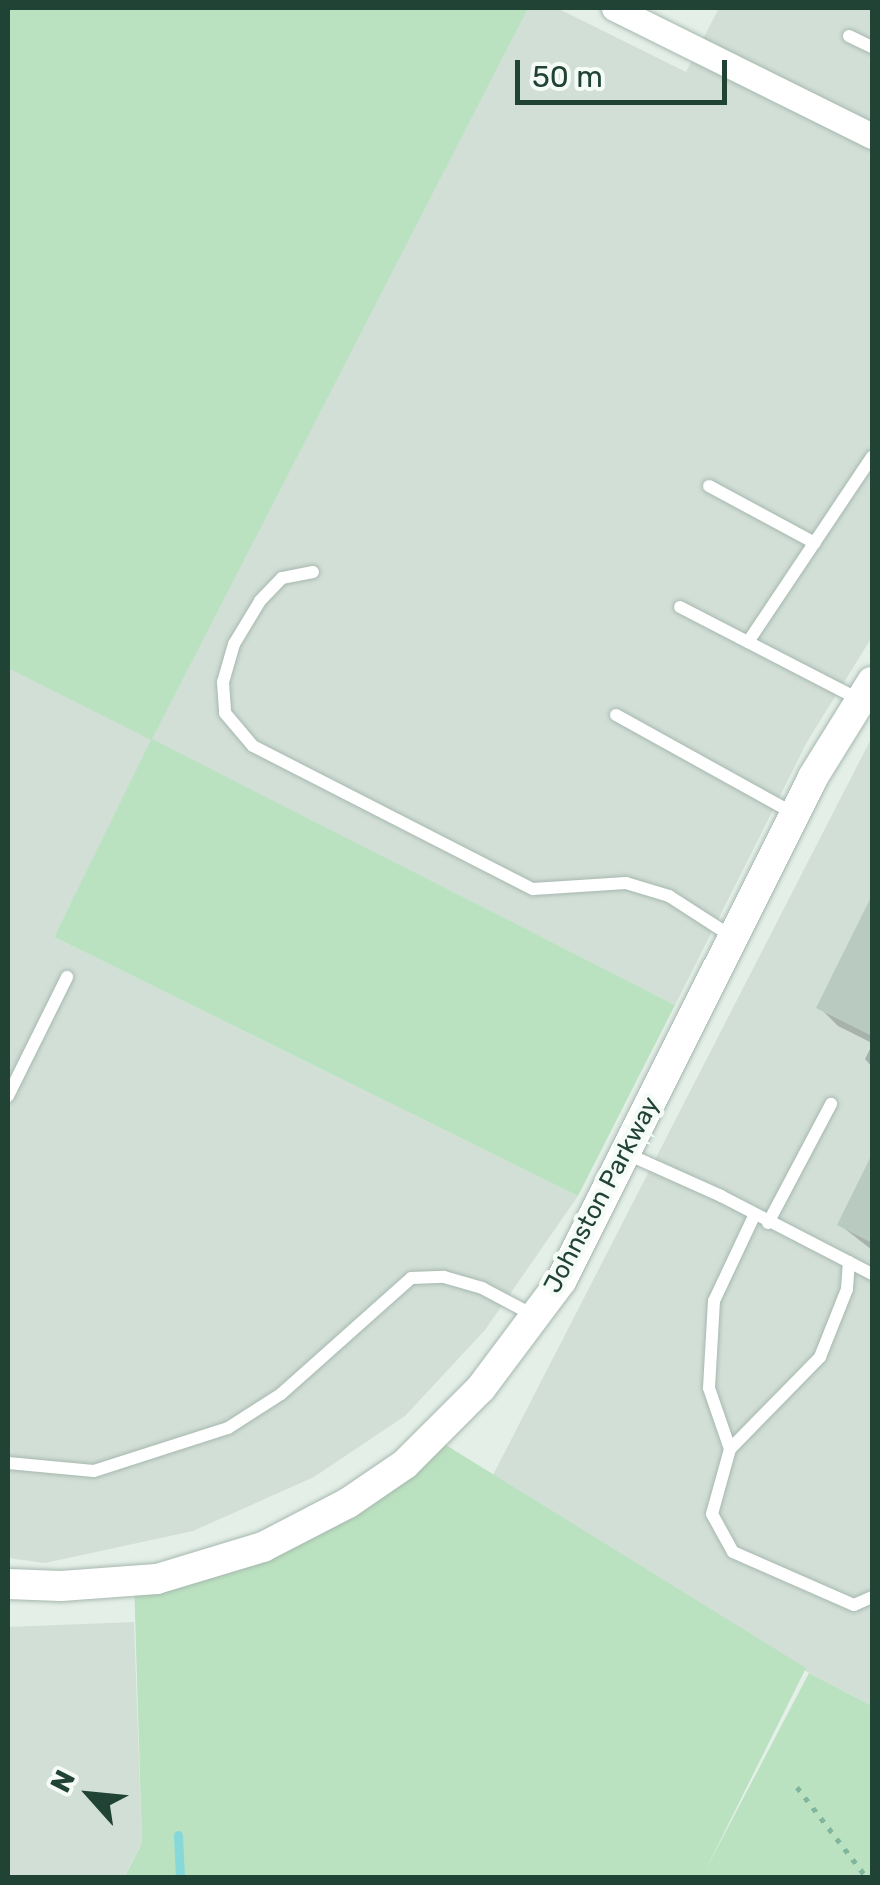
<!DOCTYPE html>
<html>
<head>
<meta charset="utf-8">
<style>
  body { margin:0 }
  #map { position:relative; width:880px; height:1885px; overflow:hidden; background:#e4efe8; font-family:Rubik,sans-serif }
  div>[style] { position:absolute }
  .built>* { inset:0; background:#d2dfd7 }
  .green>* { inset:0; background:#bbe2c0 }
  .shadow>* { inset:0; background:#0003 }
  .stream>* { height:9px; margin:-4.5px; padding:0 4.5px; transform-origin:4.5px; border-radius:4.5px; background:#87d8d9 }
  .building>* { inset:0; background:#b9cac1 }
  .path>* { height:5px; margin-top:-2.5px; transform-origin:0; background:repeating-linear-gradient(90deg,#81b69e 0 5px,transparent 0 13px) }
  .roads { filter:drop-shadow(0 0 2px #a6b8af) drop-shadow(0 0 2px #a6b8af) }
  .service>* { height:12px; margin:-6px; padding:0 6px; transform-origin:6px; border-radius:6px; background:#fff }
  .minor>* { height:25px; margin:-12.5px; padding:0 12.5px; transform-origin:12.5px; border-radius:12.5px; background:#fff }
  .tertiary>* { height:30px; margin:-15px; padding:0 15px; transform-origin:15px; border-radius:15px; background:#fff }
  span { translate:-50% -50%; white-space:nowrap; text-align:center; line-height:1.15; -webkit-text-stroke:9px #f5fbf7; paint-order:stroke }
  .street-label { font-size:25px; color:#214335 }
  .frame { position:absolute; inset:0; border:10px solid #214335; pointer-events:none }
  .north { position:absolute; left:40px; top:1745px; width:100px; height:100px; -webkit-text-stroke:8px #f5fbf7; paint-order:stroke; rotate:297deg; font-size:28px; font-weight:700; line-height:40px; text-align:center; color:#214335 }
  .north::after { content:''; display:block; margin:auto; width:35px; height:45px; background:#214335; clip-path:polygon(50% 0,100% 100%,50% 72%,0 100%) }
  .scale { position:absolute; left:515px; top:60px; width:212px; height:45px; box-sizing:border-box; border:5px solid #214335; border-top:0; padding-left:12px; font-size:30px; line-height:35px; white-space:nowrap; color:#214335; -webkit-text-stroke:8px #f5fbf7; paint-order:stroke }
</style>
</head>
<body>
<div id="map">
  <div class="built">
    <div style="clip-path:polygon(525px 8px,557px 8px,686px 72px,719px 8px,872px 8px,872px 637px,807px 742px,675px 1005px,152px 740px,54px 937px,578px 1196px,485px 1330px,405px 1416px,314px 1477px,193px 1531px,45px 1563px,8px 1558px,8px 668px)"></div>
    <div style="clip-path:polygon(872px 737px,872px 1706px,809px 1673px,493px 1475px)"></div>
    <div style="clip-path:polygon(134px 1622px,142px 1843px,124px 1877px,8px 1877px,8px 1627px)"></div>
  </div>
  <div class="green">
    <div style="clip-path:polygon(8px 8px,528px 8px,152px 739px,675px 1005px,578px 1196px,54px 937px,151px 740px,8px 668px)"></div>
    <div style="clip-path:polygon(433px 1437px,806px 1668px,705px 1871px,809px 1673px,872px 1706px,872px 1877px,124px 1878px,142px 1843px,134px 1581px,263px 1547px)"></div>
  </div>
  <div class="shadow">
    <div style="clip-path:polygon(872px 901px,872px 1043px,838px 1026px,819px 1007px)"></div>
    <div style="clip-path:polygon(872px 1045px,872px 1067px,865px 1059px)"></div>
    <div style="clip-path:polygon(872px 1159px,872px 1250px,840px 1225px)"></div>
  </div>
  <div class="stream">
    <div style="left:178px;top:1835px;width:43px;rotate:87.3deg"></div>
  </div>
  <div class="building">
    <div style="clip-path:polygon(872px 895px,872px 1036px,816px 1008px)"></div>
    <div style="clip-path:polygon(872px 1154px,872px 1243px,837px 1225px)"></div>
  </div>
  <div class="path">
    <div style="left:797px;top:1787px;width:115px;rotate:52.4deg"></div>
  </div>
  <div class="roads">
    <div class="service">
      <div style="left:849px;top:36px;width:25px;rotate:26deg"></div>
      <div style="left:709px;top:486px;width:120px;rotate:28.3deg"></div>
      <div style="left:313px;top:572px;width:32px;rotate:169deg"></div>
      <div style="left:282px;top:578px;width:32px;rotate:134deg"></div>
      <div style="left:260px;top:601px;width:50px;rotate:121.2deg"></div>
      <div style="left:234px;top:644px;width:40px;rotate:106deg"></div>
      <div style="left:223px;top:682px;width:31px;rotate:86deg"></div>
      <div style="left:225px;top:713px;width:43px;rotate:49.7deg"></div>
      <div style="left:253px;top:746px;width:314px;rotate:27.1deg"></div>
      <div style="left:533px;top:889px;width:93px;rotate:-3.7deg"></div>
      <div style="left:626px;top:883px;width:45px;rotate:16.8deg"></div>
      <div style="left:669px;top:896px;width:74px;rotate:32.8deg"></div>
      <div style="left:680px;top:607px;width:203px;rotate:27.3deg"></div>
      <div style="left:748px;top:642px;width:223px;rotate:-56.2deg"></div>
      <div style="left:616px;top:715px;width:202px;rotate:29deg"></div>
      <div style="left:8px;top:1096px;width:133px;rotate:-63.6deg"></div>
      <div style="left:625px;top:1153px;width:105px;rotate:24.1deg"></div>
      <div style="left:721px;top:1196px;width:170px;rotate:27.3deg"></div>
      <div style="left:754px;top:1216px;width:94px;rotate:115.2deg"></div>
      <div style="left:714px;top:1301px;width:87px;rotate:93.3deg"></div>
      <div style="left:709px;top:1388px;width:65px;rotate:71deg"></div>
      <div style="left:730px;top:1449px;width:67px;rotate:105.5deg"></div>
      <div style="left:712px;top:1514px;width:43px;rotate:61.1deg"></div>
      <div style="left:733px;top:1552px;width:132px;rotate:23.7deg"></div>
      <div style="left:854px;top:1605px;width:20px;rotate:-24deg"></div>
      <div style="left:768px;top:1223px;width:135px;rotate:-62.1deg"></div>
      <div style="left:730px;top:1449px;width:129px;rotate:-45.6deg"></div>
      <div style="left:820px;top:1357px;width:73px;rotate:-68.3deg"></div>
      <div style="left:847px;top:1289px;width:27px;rotate:-86deg"></div>
      <div style="left:8px;top:1463px;width:86px;rotate:5.3deg"></div>
      <div style="left:94px;top:1471px;width:141px;rotate:-17.8deg"></div>
      <div style="left:228px;top:1428px;width:63px;rotate:-32.7deg"></div>
      <div style="left:281px;top:1394px;width:174px;rotate:-41.7deg"></div>
      <div style="left:411px;top:1278px;width:33px;rotate:-2deg"></div>
      <div style="left:444px;top:1277px;width:40px;rotate:16deg"></div>
      <div style="left:482px;top:1288px;width:58px;rotate:27.9deg"></div>
    </div>
    <div class="minor">
      <div style="left:614px;top:8px;width:288px;rotate:26.4deg"></div>
    </div>
    <div class="tertiary">
      <div style="left:8px;top:1584px;width:53px;rotate:2.2deg"></div>
      <div style="left:61px;top:1586px;width:96px;rotate:-4.2deg"></div>
      <div style="left:157px;top:1579px;width:111px;rotate:-16.8deg"></div>
      <div style="left:263px;top:1547px;width:96px;rotate:-27.4deg"></div>
      <div style="left:348px;top:1503px;width:69px;rotate:-34.4deg"></div>
      <div style="left:405px;top:1464px;width:107px;rotate:-45deg"></div>
      <div style="left:481px;top:1388px;width:134px;rotate:-53.2deg"></div>
      <div style="left:561px;top:1281px;width:563px;rotate:-63.43deg"></div>
      <div style="left:813px;top:777px;width:112px;rotate:-58.2deg"></div>
    </div>
  </div>
  <div class="street-label">
    <span style="left:602px;top:1195px;rotate:-62deg">Johnston Parkway</span>
  </div>
  <div class="frame"></div>
  <div class="north">N</div>
  <div class="scale">50 m</div>
</div>
</body>
</html>
